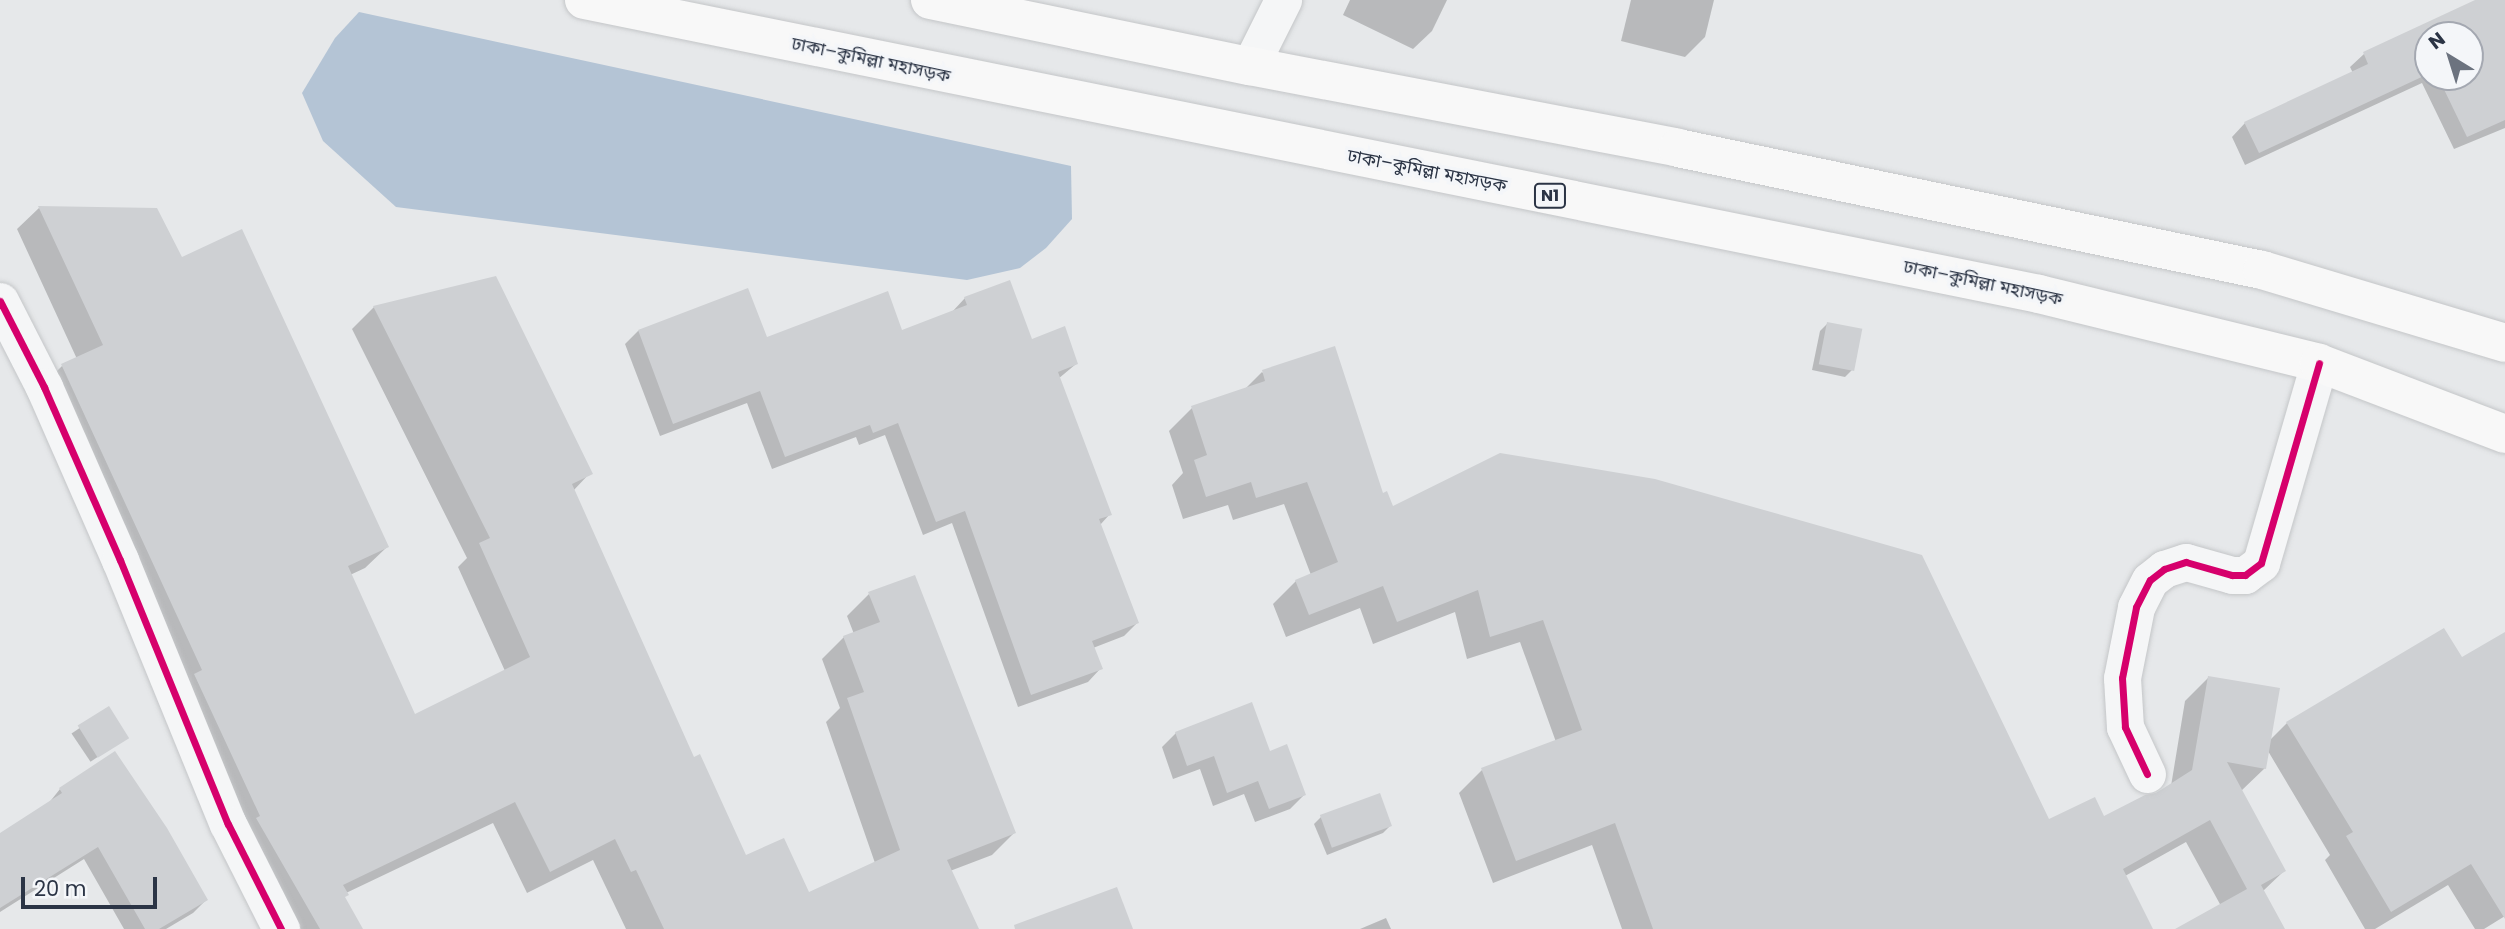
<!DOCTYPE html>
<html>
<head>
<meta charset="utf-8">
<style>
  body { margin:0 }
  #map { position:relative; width:2505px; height:929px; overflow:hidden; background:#e6e8ea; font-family:Poppins,"Noto Sans Bengali",sans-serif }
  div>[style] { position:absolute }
  .water>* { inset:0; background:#b4c4d5 }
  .shadow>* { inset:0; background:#0003; transform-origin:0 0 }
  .building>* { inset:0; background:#ced0d3; transform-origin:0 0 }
  .roads { filter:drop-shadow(0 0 2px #c4c6c8) drop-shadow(0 0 2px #c4c6c8) }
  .street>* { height:37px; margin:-18.5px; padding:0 18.5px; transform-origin:18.5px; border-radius:18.5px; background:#f5f6f7 }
  .highway>* { height:38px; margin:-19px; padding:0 19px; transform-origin:19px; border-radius:19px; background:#f8f8f8 }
  .cycleway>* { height:7px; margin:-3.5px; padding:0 3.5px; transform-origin:3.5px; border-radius:3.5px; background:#d6006c }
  span { translate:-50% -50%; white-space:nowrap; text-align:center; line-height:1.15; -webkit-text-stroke:7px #f4f6f9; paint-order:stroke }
  .shield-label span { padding:2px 5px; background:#f4f6f9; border:2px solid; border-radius:5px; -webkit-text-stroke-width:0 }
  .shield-label { font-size:16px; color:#2b3445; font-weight:700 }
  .street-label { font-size:18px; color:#2b3445 }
  .north { position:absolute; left:2414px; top:21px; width:70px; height:70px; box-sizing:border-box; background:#f4f6f9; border:2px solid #a4a8b1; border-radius:50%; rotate:322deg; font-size:19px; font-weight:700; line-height:28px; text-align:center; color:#2b3445 }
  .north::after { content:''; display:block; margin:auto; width:24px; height:32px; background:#6c737f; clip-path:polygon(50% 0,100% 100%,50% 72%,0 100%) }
  .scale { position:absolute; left:21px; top:877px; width:136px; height:32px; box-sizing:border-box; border:4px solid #2b3445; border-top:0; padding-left:9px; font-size:21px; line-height:24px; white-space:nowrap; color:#2b3445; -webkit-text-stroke:5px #f4f6f9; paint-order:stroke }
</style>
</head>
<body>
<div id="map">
  <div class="water">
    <div style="clip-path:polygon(359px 12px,1071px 166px,1072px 219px,1046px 248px,1020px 268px,967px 280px,396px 207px,323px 141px,302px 93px,335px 38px)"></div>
  </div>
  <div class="shadow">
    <div style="clip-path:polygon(1350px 0,1447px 0,1432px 31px,1413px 49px,1343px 15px)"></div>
    <div style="clip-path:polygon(1631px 0,1714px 0,1705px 37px,1685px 57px,1621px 41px)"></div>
    <div style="clip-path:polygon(evenodd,2479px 0,2505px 0,2505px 128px,2454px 149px,2422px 83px,2245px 165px,2232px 137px,2245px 123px,2353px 73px,2350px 67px,2364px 54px,2479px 0,2428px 35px,2470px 35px,2470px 77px,2428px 77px,2428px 35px)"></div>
    <div style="clip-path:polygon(39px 208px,156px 210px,181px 260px,387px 547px,365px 568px,350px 575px,414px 716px,505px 671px,458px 567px,467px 558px,352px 329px,374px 307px,495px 278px,590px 473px,573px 491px,693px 760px,745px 858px,808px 894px,875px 863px,826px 722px,840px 708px,822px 659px,844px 637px,854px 634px,847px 616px,869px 594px,1014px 833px,992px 855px,950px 871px,977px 929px,626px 929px,593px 860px,527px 893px,493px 823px,346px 893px,343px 898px,361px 929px,286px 929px,40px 388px,62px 366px,77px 359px,17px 229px)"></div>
    <div style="clip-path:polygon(965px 298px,1031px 341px,1076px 364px,1058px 379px,1110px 514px,1100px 525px,1137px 623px,1124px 636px,1093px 648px,1101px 668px,1088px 682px,1018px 707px,952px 523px,923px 535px,885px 435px,859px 445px,856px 437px,772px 469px,747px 403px,660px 436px,625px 344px,638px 331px,766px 340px,901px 332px,952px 312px)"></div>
    <div style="clip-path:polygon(1827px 324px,1852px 370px,1845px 377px,1812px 370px,1820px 331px)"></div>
    <div style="clip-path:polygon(1262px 372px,1392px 509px,2048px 822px,2104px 818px,2171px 786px,2185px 701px,2208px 678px,2269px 741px,2287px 723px,2461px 660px,2505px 634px,2505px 916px,2484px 929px,2475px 929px,2448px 885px,2375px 929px,2365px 929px,2325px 860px,2330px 855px,2268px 751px,2265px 768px,2241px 791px,2284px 871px,2263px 891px,2283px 929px,2179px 929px,2221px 906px,2186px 842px,2125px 876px,2151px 929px,1622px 929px,1592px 845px,1493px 883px,1459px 793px,1482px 770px,1556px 742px,1520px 642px,1467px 659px,1455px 612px,1373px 644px,1360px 608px,1286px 637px,1273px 604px,1296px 581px,1311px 575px,1284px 504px,1233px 520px,1228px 505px,1183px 519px,1172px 485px,1183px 473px,1169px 431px,1192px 408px,1244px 390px)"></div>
    <div style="left:108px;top:709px;width:34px;height:44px;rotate:56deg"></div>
    <div style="clip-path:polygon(1176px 733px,1269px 753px,1304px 795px,1290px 809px,1255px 822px,1244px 794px,1213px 806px,1200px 769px,1173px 779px,1162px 747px)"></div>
    <div style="clip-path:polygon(60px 789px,206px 900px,193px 913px,166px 929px,124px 929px,84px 859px,0 912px,0 835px,48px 804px)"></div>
    <div style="clip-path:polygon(1321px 817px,1390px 826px,1383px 833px,1327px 855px,1314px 824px)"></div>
    <div style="clip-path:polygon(1386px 918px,1391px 929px,1360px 929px)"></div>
  </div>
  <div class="building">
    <div style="clip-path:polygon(2475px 0,2505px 0,2505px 120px,2467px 137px,2438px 77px,2470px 77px,2470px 35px,2428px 35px,2428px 74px,2259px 153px,2244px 122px,2368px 64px,2363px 52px)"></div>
    <div style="clip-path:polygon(38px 206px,157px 208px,182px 257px,242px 229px,389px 547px,348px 566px,415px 714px,530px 657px,479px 543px,490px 538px,373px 306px,496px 276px,593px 474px,572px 484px,694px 757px,700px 754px,746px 855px,784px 838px,809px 892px,900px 850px,847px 698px,864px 692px,843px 636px,880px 622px,868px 592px,915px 575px,1016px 833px,947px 860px,979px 929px,664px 929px,636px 870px,631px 872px,615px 839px,550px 872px,515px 802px,343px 885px,349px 895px,345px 897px,363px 929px,320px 929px,256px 818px,260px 816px,194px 674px,202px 670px,61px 364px,103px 345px)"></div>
    <div style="clip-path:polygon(1010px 280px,1032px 339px,1065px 326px,1078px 364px,1058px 372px,1112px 515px,1099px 519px,1139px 623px,1092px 641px,1103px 669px,1031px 695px,965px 511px,936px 522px,898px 423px,873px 433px,870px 425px,785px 457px,760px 391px,673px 424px,638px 330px,748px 288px,767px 337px,888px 291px,902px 330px,967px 305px,964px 297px)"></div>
    <div style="left:1827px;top:322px;width:36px;height:43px;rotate:11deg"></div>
    <div style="clip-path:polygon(1335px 346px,1383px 493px,1387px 491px,1393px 506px,1500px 453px,1655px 479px,1922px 555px,2049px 819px,2095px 797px,2104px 816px,2145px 795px,2156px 793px,2192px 770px,2208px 676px,2280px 688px,2266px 769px,2227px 762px,2286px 871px,2261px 885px,2285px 929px,2175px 929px,2247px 889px,2210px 820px,2123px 869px,2153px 929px,1653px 929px,1615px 823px,1516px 861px,1481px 768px,1582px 730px,1543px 620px,1490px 637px,1478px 590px,1397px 622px,1383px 586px,1309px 615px,1295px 580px,1338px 562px,1307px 482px,1256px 498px,1251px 482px,1206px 497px,1194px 460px,1207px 455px,1191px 406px,1265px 381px,1262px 370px)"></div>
    <div style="clip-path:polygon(2444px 628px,2462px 657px,2505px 632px,2505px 919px,2471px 864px,2391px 912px,2346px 836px,2353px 832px,2286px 722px)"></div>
    <div style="clip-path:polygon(1252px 702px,1270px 751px,1287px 744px,1306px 795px,1269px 809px,1258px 781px,1227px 793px,1214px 756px,1187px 766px,1175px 732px)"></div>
    <div style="left:109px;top:706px;width:38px;height:37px;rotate:58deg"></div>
    <div style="clip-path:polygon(115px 751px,167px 828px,208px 900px,159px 929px,145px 929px,98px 847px,0 908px,0 833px,62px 793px,59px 788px)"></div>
    <div style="left:1380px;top:793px;width:35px;height:64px;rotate:70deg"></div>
    <div style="clip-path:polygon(1117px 887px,1133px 929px,1015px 929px,1014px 925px)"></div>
  </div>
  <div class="roads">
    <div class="street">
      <div style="left:1250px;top:66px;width:74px;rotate:-63.4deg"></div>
      <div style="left:0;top:301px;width:97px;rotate:62.9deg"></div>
      <div style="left:44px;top:387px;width:189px;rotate:66.3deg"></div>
      <div style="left:120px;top:560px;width:285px;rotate:67.8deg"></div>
      <div style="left:228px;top:824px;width:118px;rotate:63.2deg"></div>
      <div style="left:2147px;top:774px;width:52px;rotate:-115.1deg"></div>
      <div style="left:2125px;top:727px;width:49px;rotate:-93.5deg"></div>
      <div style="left:2122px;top:678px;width:72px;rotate:-78.8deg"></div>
      <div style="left:2136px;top:607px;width:30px;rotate:-63deg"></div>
      <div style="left:2150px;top:580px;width:18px;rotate:-38deg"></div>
      <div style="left:2164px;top:569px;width:23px;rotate:-18deg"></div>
      <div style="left:2186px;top:562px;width:48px;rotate:15.8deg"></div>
      <div style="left:2232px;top:575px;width:13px"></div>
      <div style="left:2245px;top:575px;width:20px;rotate:-37deg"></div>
      <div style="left:2261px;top:563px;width:208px;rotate:-73.8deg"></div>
    </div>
    <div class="highway">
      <div style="left:584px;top:0;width:1484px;rotate:11.42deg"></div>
      <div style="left:2039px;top:294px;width:288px;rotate:13.8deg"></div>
      <div style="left:2319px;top:363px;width:199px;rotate:20.9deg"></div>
      <div style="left:930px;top:0;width:327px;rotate:11.7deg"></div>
      <div style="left:1250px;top:66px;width:436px;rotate:10.8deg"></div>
      <div style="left:1678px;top:148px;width:597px;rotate:11.8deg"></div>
      <div style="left:2262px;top:270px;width:254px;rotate:16.7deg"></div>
    </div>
  </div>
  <div class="cycleway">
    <div style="left:0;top:301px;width:97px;rotate:62.9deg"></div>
    <div style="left:44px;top:387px;width:189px;rotate:66.3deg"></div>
    <div style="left:120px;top:560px;width:285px;rotate:67.8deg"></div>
    <div style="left:228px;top:824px;width:118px;rotate:63.2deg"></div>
    <div style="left:2147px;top:774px;width:52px;rotate:-115.1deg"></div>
    <div style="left:2125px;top:727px;width:49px;rotate:-93.5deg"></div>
    <div style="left:2122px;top:678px;width:72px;rotate:-78.8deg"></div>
    <div style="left:2136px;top:607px;width:30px;rotate:-63deg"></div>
    <div style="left:2150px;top:580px;width:18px;rotate:-38deg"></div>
    <div style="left:2164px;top:569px;width:23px;rotate:-18deg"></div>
    <div style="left:2186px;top:562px;width:48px;rotate:15.8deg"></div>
    <div style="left:2232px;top:575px;width:13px"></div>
    <div style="left:2245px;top:575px;width:20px;rotate:-37deg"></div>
    <div style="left:2261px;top:563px;width:208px;rotate:-73.8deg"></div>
  </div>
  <div class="shield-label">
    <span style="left:1550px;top:196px">N1</span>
  </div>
  <div class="street-label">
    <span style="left:871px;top:60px;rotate:12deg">ঢাকা–কুমিল্লা মহাসড়ক</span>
    <span style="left:1427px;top:171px;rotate:11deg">ঢাকা–কুমিল্লা মহাসড়ক</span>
    <span style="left:1983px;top:283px;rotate:12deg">ঢাকা–কুমিল্লা মহাসড়ক</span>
  </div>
  <div class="north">N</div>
  <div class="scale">20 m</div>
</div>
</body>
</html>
